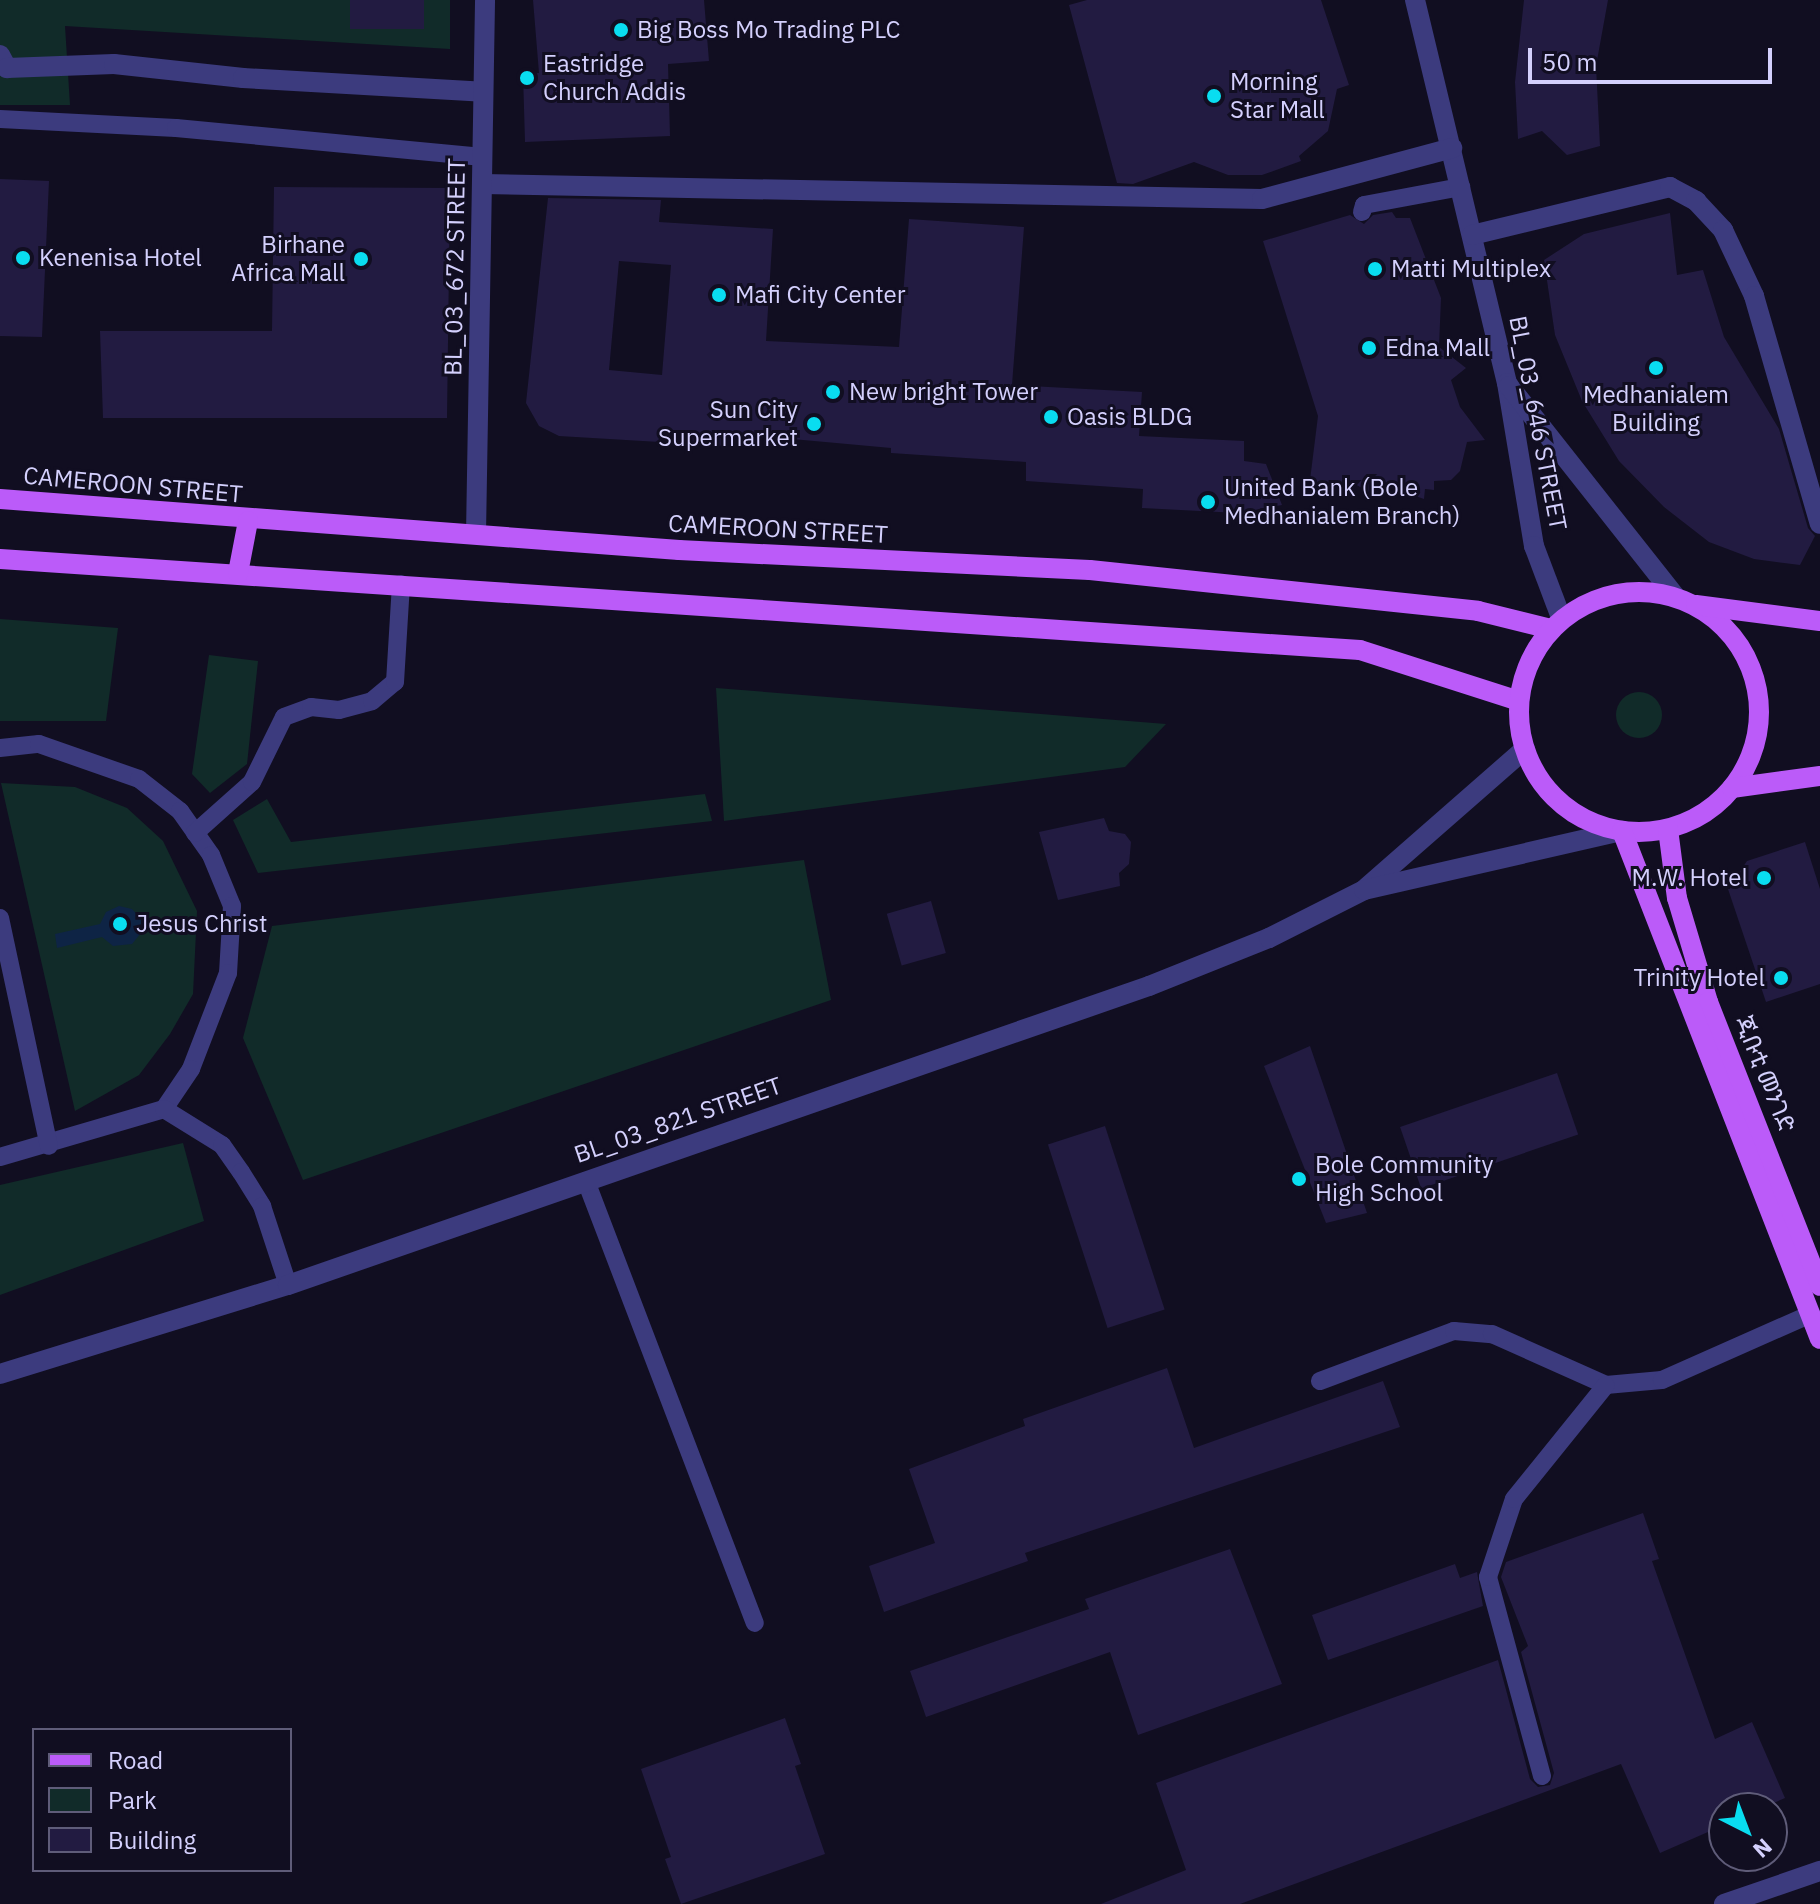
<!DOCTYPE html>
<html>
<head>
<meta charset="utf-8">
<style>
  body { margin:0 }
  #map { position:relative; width:1820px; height:1904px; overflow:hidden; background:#110e21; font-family:"IBM Plex Sans","Noto Sans Ethiopic",sans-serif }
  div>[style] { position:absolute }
  .green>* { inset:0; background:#112b29 }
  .round { border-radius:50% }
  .water>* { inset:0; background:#0e2445 }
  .building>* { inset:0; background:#221b41; transform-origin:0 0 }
  .service>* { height:18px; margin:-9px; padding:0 9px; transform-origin:9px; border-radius:9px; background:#3c3b7e }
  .minor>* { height:20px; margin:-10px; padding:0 10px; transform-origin:10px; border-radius:10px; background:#3c3b7e }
  .primary>* { height:20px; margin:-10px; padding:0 10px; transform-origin:10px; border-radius:10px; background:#bb5bf9 }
  .primary>.ring { margin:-10px; padding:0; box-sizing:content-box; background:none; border:20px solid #bb5bf9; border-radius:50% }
  .dots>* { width:22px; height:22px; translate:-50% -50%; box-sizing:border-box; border:4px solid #110e21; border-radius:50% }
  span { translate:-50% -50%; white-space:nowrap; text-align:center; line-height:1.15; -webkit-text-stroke:6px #110e21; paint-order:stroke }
  .poi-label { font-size:24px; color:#d4d0fd }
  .left { translate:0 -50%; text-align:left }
  .right { translate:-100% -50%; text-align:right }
  .street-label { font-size:24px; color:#d4d0fd }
  .legend { position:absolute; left:32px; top:1728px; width:260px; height:144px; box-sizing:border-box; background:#110e21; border:2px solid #5f5c79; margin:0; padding:10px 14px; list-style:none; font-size:24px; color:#d4d0fd }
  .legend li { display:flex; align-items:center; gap:16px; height:40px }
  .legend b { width:40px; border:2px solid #5f5c79 }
  .north { position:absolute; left:1708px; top:1792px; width:80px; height:80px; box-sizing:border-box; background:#110e21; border:2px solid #5f5c79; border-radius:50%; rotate:138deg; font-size:22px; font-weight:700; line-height:32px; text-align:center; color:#d4d0fd }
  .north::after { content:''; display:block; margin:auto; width:28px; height:36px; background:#09ddf0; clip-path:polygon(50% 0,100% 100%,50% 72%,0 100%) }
  .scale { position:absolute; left:1528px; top:48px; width:244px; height:36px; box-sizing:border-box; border:4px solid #d4d0fd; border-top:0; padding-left:10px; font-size:24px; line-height:28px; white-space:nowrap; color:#d4d0fd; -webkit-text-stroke:6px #110e21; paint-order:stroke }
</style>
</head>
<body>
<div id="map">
  <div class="green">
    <div style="clip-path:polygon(0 0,450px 0,450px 49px,65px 26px,70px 105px,0 105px)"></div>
    <div style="clip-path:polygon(0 619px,118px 628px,106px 721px,0 721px)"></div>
    <div style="clip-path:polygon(209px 655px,258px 661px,247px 764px,210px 793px,192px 774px)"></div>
    <div style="clip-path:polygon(716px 688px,1166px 724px,1125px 767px,724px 821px)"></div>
    <div class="round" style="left:1616px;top:692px;width:46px;height:46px"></div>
    <div style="clip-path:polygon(1px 783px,75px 787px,127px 808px,163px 841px,197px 911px,193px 994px,170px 1034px,139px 1075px,75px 1111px)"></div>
    <div style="clip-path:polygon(705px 794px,712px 821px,258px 873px,233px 820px,267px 799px,291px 842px)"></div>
    <div style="clip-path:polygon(804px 860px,831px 1000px,303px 1180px,243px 1038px,272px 926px)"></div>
    <div style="clip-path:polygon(183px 1143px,204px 1221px,0 1295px,0 1185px)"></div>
  </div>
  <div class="water">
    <div style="clip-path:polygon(119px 906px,132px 909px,141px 919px,141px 933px,132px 944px,113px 946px,102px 937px,57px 948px,55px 934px,100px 924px,106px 912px)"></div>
  </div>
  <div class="building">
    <div style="left:350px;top:0;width:74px;height:29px"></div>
    <div style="clip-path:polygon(533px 0,704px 0,709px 61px,668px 64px,670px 136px,525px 142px,523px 74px,539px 73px)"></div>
    <div style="clip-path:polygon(1087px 0,1321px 0,1349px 85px,1337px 89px,1328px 131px,1299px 156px,1301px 161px,1262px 175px,1228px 175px,1194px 162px,1133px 184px,1117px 183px,1069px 5px)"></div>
    <div style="clip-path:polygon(1524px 0,1608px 0,1596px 66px,1600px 146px,1567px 155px,1542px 131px,1518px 139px,1515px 82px)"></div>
    <div style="clip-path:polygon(0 179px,49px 181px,42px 337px,0 336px)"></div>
    <div style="clip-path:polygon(274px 187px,450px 188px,447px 418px,103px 418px,100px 331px,272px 331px)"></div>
    <div style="clip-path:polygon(evenodd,548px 198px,661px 200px,659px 222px,773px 229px,766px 341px,899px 347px,909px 219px,1024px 227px,1012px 385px,1142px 392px,1139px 436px,1244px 441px,1244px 461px,1266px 464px,1282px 505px,1238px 513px,1142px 508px,1143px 489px,1026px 481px,1026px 462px,891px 453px,891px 448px,760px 436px,760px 448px,559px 436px,539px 426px,526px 403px,548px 198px,619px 261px,671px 265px,662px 375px,609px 370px,619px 261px)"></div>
    <div style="clip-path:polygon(1392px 212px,1396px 218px,1410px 218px,1441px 298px,1439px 347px,1466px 368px,1451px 380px,1460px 407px,1485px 440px,1467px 442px,1460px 471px,1451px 480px,1434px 481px,1434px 490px,1425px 489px,1424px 499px,1387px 486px,1374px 495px,1355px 484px,1309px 488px,1318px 416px,1263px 241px,1350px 215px,1364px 224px,1373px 215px)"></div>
    <div style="clip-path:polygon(1670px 213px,1677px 275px,1703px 270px,1724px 337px,1779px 429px,1808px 528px,1815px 536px,1800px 565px,1754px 559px,1709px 542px,1664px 507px,1619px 461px,1582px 401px,1555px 335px,1544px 260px,1584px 234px)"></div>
    <div style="clip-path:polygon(1104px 818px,1109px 831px,1125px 834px,1131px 842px,1129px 864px,1119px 873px,1120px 886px,1058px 900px,1039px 832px)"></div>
    <div style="clip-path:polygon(1805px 842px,1820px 889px,1820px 984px,1766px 1002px,1728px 889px,1747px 861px)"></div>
    <div style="left:931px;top:901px;width:54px;height:46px;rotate:74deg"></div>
    <div style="clip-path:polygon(1310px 1046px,1367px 1213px,1326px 1223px,1264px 1066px)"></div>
    <div style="left:1557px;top:1073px;width:65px;height:166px;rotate:71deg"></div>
    <div style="left:1105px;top:1126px;width:193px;height:60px;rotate:72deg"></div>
    <div style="clip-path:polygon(1167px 1368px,1194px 1448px,1383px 1381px,1400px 1427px,1025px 1553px,1028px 1561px,884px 1612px,869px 1566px,935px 1543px,909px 1469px,1025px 1426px,1023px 1419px)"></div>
    <div style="clip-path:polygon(1643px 1513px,1659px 1559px,1652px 1561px,1715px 1739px,1752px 1722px,1785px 1798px,1762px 1808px,1724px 1808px,1724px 1825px,1660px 1853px,1621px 1764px,1240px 1904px,1101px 1904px,1186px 1870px,1156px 1783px,1498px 1660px,1530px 1779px,1538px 1787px,1550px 1785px,1554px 1773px,1521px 1652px,1528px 1646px,1501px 1577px,1506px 1562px)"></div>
    <div style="clip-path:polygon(1230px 1549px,1282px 1684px,1138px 1735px,1110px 1652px,926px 1717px,910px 1671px,1089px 1609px,1085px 1599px)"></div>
    <div style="clip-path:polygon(1455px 1564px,1460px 1578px,1477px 1572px,1483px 1606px,1328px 1660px,1312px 1615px)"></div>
    <div style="clip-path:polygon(785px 1718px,801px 1764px,795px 1766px,825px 1854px,681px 1904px,665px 1859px,671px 1857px,641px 1769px)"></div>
  </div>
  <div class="service">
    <div style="left:0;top:119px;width:176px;rotate:2.9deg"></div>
    <div style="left:176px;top:128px;width:308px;rotate:5.4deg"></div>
    <div style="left:1362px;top:212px;width:7px;rotate:-74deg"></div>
    <div style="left:1364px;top:205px;width:99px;rotate:-10.5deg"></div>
    <div style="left:0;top:748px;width:39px;rotate:-6deg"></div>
    <div style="left:39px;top:744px;width:106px;rotate:19.3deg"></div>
    <div style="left:139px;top:779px;width:52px;rotate:38deg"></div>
    <div style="left:180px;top:811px;width:54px;rotate:54.8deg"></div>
    <div style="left:211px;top:855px;width:55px;rotate:67.6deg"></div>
    <div style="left:232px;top:906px;width:67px;rotate:93.4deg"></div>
    <div style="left:228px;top:973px;width:103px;rotate:111.1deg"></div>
    <div style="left:191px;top:1069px;width:48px;rotate:124deg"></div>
    <div style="left:164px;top:1109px;width:171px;rotate:163.7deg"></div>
    <div style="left:195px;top:833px;width:76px;rotate:-41.8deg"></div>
    <div style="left:252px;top:782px;width:72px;rotate:-63.8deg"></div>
    <div style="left:284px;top:717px;width:29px;rotate:-20deg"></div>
    <div style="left:311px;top:707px;width:28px;rotate:6deg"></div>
    <div style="left:339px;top:710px;width:34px;rotate:-15deg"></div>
    <div style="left:372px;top:701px;width:30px;rotate:-40deg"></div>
    <div style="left:395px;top:682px;width:98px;rotate:-86.5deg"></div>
    <div style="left:0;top:918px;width:233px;rotate:77.9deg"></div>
    <div style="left:164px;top:1109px;width:68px;rotate:31.8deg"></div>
    <div style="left:222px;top:1145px;width:33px;rotate:55deg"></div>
    <div style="left:241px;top:1172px;width:40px;rotate:58deg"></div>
    <div style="left:262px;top:1206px;width:83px;rotate:71.8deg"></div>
    <div style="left:586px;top:1181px;width:473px;rotate:69.1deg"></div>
    <div style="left:1320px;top:1381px;width:143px;rotate:-20.5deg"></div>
    <div style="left:1454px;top:1331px;width:38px;rotate:5deg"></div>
    <div style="left:1492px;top:1334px;width:125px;rotate:24.1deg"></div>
    <div style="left:1606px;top:1385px;width:56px;rotate:-5.1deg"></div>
    <div style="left:1662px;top:1380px;width:163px;rotate:-23.9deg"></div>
    <div style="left:1542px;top:1776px;width:206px;rotate:-105.2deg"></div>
    <div style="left:1488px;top:1577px;width:82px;rotate:-71.6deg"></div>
    <div style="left:1514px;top:1499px;width:146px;rotate:-51.1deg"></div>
  </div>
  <div class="minor">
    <div style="left:1415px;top:0;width:394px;rotate:76.5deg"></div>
    <div style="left:1507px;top:383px;width:165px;rotate:80.6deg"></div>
    <div style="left:1534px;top:546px;width:79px;rotate:69.3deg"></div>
    <div style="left:0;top:55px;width:15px;rotate:62deg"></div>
    <div style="left:7px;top:68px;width:107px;rotate:-2.1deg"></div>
    <div style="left:114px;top:64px;width:130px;rotate:6.2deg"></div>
    <div style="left:243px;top:78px;width:240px;rotate:3.3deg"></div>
    <div style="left:483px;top:184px;width:779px;rotate:1.1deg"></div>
    <div style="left:1262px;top:199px;width:197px;rotate:-15deg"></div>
    <div style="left:1472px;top:235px;width:204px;rotate:-13.6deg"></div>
    <div style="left:1670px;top:187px;width:30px;rotate:28deg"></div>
    <div style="left:1696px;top:201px;width:40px;rotate:47deg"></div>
    <div style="left:1723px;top:230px;width:73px;rotate:64.8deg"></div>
    <div style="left:1754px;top:296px;width:237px;rotate:73.9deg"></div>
    <div style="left:1509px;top:386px;width:268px;rotate:51.7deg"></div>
    <div style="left:476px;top:534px;width:534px;rotate:-89.03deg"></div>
    <div style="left:1366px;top:888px;width:211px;rotate:-41.2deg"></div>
    <div style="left:0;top:1374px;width:301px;rotate:-17.2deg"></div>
    <div style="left:288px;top:1285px;width:911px;rotate:-19.15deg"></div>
    <div style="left:1149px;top:986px;width:129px;rotate:-21.8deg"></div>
    <div style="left:1269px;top:938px;width:106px;rotate:-26.8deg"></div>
    <div style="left:1364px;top:890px;width:265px;rotate:-12.9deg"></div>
    <div style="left:1724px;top:1904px;width:102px;rotate:-19deg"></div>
  </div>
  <div class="primary">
    <div style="left:0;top:499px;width:681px;rotate:4.3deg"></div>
    <div style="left:679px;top:550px;width:411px;rotate:2.8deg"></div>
    <div style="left:1090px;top:570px;width:390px;rotate:6deg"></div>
    <div style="left:1478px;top:611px;width:75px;rotate:13.9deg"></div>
    <div style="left:0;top:559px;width:1363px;rotate:3.83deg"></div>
    <div style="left:1360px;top:650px;width:167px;rotate:17.8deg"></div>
    <div style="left:238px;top:573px;width:53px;rotate:-79.1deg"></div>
    <div class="ring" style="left:1519px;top:592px;width:220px;height:220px"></div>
    <div style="left:1696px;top:605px;width:125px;rotate:7.4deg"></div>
    <div style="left:1732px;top:788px;width:89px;rotate:-7.8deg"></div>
    <div style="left:1668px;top:829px;width:70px;rotate:82.6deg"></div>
    <div style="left:1677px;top:898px;width:109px;rotate:73.4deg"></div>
    <div style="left:1708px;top:1002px;width:305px;rotate:68.5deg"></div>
    <div style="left:1622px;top:831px;width:545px;rotate:68.71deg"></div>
  </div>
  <div class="dots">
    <div style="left:621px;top:30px;background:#09ddf0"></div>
    <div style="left:527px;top:78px;background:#09ddf0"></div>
    <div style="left:1214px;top:96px;background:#09ddf0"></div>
    <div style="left:23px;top:258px;background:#09ddf0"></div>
    <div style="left:361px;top:259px;background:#09ddf0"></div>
    <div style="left:1375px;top:269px;background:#09ddf0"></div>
    <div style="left:719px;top:295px;background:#09ddf0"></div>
    <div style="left:1369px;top:348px;background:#09ddf0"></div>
    <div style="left:1656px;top:368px;background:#09ddf0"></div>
    <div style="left:833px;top:392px;background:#09ddf0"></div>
    <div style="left:1051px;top:417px;background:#09ddf0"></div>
    <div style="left:814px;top:424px;background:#09ddf0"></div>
    <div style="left:1208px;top:502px;background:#09ddf0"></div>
    <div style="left:1764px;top:878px;background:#09ddf0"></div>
    <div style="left:120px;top:924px;background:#09ddf0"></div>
    <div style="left:1781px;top:978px;background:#09ddf0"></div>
    <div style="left:1299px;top:1179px;background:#09ddf0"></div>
  </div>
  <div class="poi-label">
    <span class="left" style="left:637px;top:30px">Big Boss Mo Trading PLC</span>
    <span class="left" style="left:543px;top:78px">Eastridge<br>Church Addis</span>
    <span class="left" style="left:1230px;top:96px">Morning<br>Star Mall</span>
    <span class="right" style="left:345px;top:259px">Birhane<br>Africa Mall</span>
    <span class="left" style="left:39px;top:258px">Kenenisa Hotel</span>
    <span class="left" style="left:1391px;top:269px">Matti Multiplex</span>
    <span class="left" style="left:735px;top:295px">Mafi City Center</span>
    <span class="left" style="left:1385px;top:348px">Edna Mall</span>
    <span class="left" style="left:849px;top:392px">New bright Tower</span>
    <span style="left:1656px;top:409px">Medhanialem<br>Building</span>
    <span class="right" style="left:798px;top:424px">Sun City<br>Supermarket</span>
    <span class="left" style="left:1067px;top:417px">Oasis BLDG</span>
    <span class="left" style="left:1224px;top:502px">United Bank (Bole<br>Medhanialem Branch)</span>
    <span class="right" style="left:1748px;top:878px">M.W. Hotel</span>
    <span class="left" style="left:136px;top:924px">Jesus Christ</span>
    <span class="right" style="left:1765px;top:978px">Trinity Hotel</span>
    <span class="left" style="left:1315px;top:1179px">Bole Community<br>High School</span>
  </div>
  <div class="street-label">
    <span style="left:455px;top:267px;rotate:-89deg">BL_03_672 STREET</span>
    <span style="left:1538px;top:423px;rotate:79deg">BL_03_646 STREET</span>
    <span style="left:133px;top:485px;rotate:5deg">CAMEROON STREET</span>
    <span style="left:778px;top:529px;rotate:3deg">CAMEROON STREET</span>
    <span style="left:1765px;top:1074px;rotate:68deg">ጂቡቲ መንገድ</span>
    <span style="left:678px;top:1120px;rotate:-19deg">BL_03_821 STREET</span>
  </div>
  <ul class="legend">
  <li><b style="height:10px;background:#bb5bf9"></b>Road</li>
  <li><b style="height:22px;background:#112b29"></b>Park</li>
  <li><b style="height:22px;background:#221b41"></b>Building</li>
  </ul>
  <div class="north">N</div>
  <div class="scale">50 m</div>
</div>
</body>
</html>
